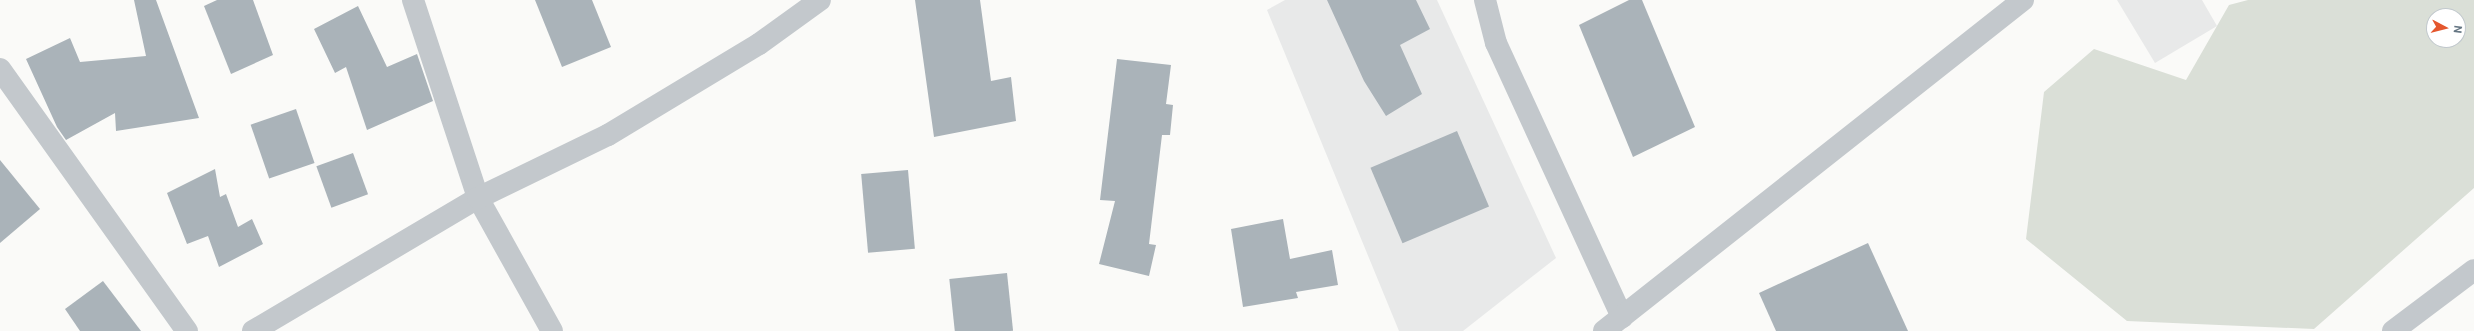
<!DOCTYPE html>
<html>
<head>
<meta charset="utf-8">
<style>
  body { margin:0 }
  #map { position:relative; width:2474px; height:331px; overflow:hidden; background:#fafaf8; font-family:Roboto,sans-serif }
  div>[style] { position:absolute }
  .built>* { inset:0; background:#e8e9e9 }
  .green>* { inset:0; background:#dadfd7 }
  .building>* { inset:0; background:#aab3b9; transform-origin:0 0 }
  .minor>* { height:22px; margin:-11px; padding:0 11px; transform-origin:11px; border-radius:11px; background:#c3c8cc }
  span { translate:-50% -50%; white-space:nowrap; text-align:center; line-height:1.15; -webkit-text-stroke:4px #fff; paint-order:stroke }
  .north { position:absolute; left:2426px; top:8px; width:40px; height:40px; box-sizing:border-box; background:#fff; border:1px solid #c1c8cd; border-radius:50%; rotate:97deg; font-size:11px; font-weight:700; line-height:16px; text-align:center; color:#657683 }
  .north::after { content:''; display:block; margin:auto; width:14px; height:18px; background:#e4572e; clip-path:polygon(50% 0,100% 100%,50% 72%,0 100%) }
</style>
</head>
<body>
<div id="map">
  <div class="built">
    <div style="clip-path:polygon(1285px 0,1437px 0,1556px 258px,1463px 331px,1399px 331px,1267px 10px)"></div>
    <div style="clip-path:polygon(2117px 0,2202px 0,2217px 26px,2155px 63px)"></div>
  </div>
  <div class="green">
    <div style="clip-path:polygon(evenodd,2248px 0,2474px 0,2474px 188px,2314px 329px,2127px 321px,2026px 239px,2044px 92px,2094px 49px,2186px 80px,2229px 5px,2248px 0,2434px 16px,2458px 16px,2458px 40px,2434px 40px,2434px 16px)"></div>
  </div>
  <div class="building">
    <div style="clip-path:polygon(134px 0,156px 0,199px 118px,116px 131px,115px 113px,66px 140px,57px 127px,26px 59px,70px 38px,80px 62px,146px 56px)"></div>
    <div style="clip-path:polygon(217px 0,253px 0,273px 55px,231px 74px,204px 6px)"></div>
    <div style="clip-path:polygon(535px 0,592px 0,611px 47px,562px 67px)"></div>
    <div style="clip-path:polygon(915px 0,980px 0,991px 81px,1011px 77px,1016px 121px,934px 137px)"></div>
    <div style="clip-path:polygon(1327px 0,1416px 0,1430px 29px,1400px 45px,1422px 94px,1386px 116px,1364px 81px)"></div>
    <div style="clip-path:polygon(1629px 0,1642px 0,1695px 127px,1633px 157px,1579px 25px)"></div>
    <div style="clip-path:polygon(358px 6px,387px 67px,417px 54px,433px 101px,367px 130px,346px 67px,335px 73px,314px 29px)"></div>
    <div style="clip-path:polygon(1117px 59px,1171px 65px,1166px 104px,1173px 105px,1170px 135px,1162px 135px,1149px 244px,1156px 245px,1149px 276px,1099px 264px,1115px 201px,1100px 200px)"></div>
    <div style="left:296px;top:109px;width:57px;height:48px;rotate:71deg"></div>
    <div style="left:1457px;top:131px;width:82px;height:94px;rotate:67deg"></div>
    <div style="left:353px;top:153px;width:44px;height:39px;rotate:70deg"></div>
    <div style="clip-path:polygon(0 160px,40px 209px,0 243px)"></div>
    <div style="clip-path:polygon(215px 169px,220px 197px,226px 194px,238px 227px,252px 219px,263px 244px,219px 267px,208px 236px,187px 244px,167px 193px)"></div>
    <div style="left:908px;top:170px;width:79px;height:47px;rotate:85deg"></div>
    <div style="clip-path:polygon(1283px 219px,1290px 259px,1332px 250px,1338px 285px,1296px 292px,1298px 298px,1243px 307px,1231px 229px)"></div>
    <div style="clip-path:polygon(1868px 243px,1908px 331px,1776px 331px,1759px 293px)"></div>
    <div style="left:1007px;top:273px;width:58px;height:58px;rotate:84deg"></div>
    <div style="clip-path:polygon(103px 281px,141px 331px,80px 331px,65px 309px)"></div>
  </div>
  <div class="minor">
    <div style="left:413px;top:0;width:208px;rotate:71.8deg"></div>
    <div style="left:478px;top:198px;width:152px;rotate:60.9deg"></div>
    <div style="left:1485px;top:0;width:44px;rotate:75.7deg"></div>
    <div style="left:1496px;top:43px;width:302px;rotate:65.3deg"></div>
    <div style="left:0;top:69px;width:322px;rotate:54.5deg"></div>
    <div style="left:253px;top:331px;width:261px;rotate:-30.6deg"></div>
    <div style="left:478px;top:198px;width:144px;rotate:-25.9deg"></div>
    <div style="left:608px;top:135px;width:176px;rotate:-31.1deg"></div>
    <div style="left:759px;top:44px;width:75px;rotate:-35.8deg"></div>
    <div style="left:1604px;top:331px;width:534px;rotate:-38.31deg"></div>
    <div style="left:2393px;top:331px;width:101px;rotate:-37deg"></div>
  </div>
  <div class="north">N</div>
</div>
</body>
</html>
